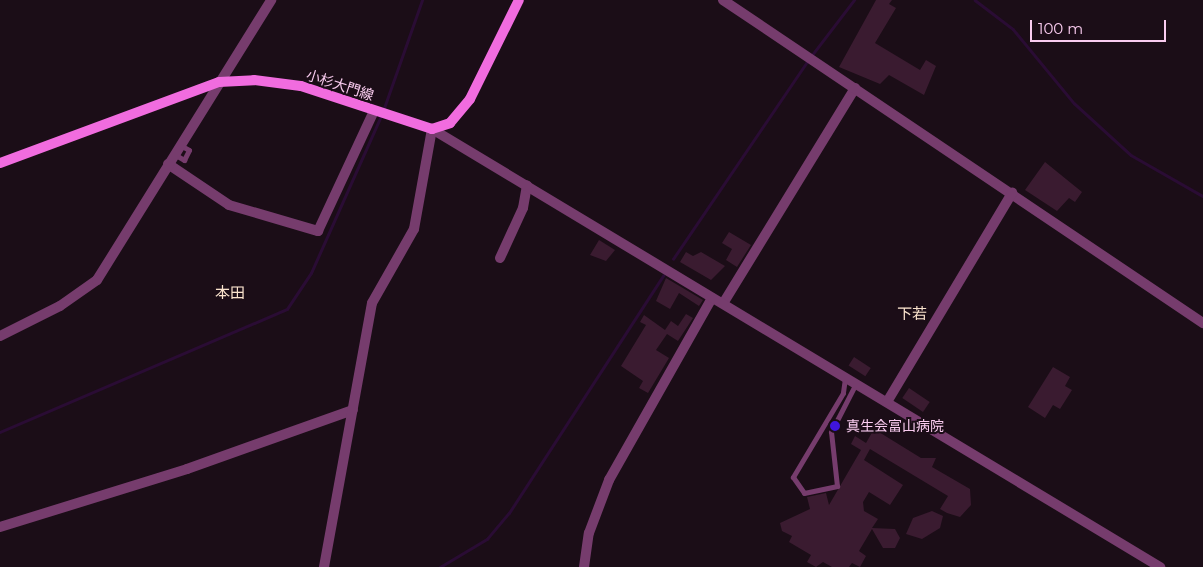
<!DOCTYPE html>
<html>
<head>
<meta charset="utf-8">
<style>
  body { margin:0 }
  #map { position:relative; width:1203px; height:567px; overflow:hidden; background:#1b0d17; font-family:Montserrat,"Noto Sans JP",sans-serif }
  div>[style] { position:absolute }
  .stream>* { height:2.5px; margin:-1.25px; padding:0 1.25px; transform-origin:1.25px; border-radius:1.25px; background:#2a0c34 }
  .building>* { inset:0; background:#3a1b30; transform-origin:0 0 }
  .service>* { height:5px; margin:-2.5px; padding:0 2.5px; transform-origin:2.5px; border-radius:2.5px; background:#763c6d }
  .minor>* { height:10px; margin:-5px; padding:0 5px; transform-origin:5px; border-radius:5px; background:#763c6d }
  .tertiary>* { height:10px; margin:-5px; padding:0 5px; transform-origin:5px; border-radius:5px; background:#763c6d }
  .secondary>* { height:10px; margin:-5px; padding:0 5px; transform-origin:5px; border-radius:5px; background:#f16cdf }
  .dots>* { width:14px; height:14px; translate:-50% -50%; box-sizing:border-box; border:2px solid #1b0d17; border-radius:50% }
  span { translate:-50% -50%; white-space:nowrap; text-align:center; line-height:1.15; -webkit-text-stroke:4px #1b0d17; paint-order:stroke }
  .street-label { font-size:14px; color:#faccf0 }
  .poi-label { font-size:14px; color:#faccf0 }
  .left { translate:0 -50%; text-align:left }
  .neighbourhood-label { font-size:15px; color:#fae3cd }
  .scale { position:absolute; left:1030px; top:20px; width:136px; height:22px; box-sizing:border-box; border:2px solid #faccf0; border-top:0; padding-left:6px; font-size:15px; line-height:18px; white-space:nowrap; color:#faccf0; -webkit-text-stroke:4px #1b0d17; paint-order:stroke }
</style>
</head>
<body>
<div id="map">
  <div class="stream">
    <div style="left:975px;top:0;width:48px;rotate:37.3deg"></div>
    <div style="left:1013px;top:29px;width:96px;rotate:50.5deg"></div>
    <div style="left:1074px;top:103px;width:77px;rotate:42.4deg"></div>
    <div style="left:1131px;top:155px;width:83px;rotate:29.7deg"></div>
    <div style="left:812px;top:55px;width:69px;rotate:-52.6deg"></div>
    <div style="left:383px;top:111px;width:118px;rotate:-70.6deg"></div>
    <div style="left:673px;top:259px;width:240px;rotate:-55.8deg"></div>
    <div style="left:0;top:432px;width:312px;rotate:-23.2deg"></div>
    <div style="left:287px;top:309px;width:43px;rotate:-56.3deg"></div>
    <div style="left:311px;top:273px;width:172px;rotate:-66deg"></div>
    <div style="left:440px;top:567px;width:55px;rotate:-30.8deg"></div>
    <div style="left:487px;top:539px;width:34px;rotate:-50deg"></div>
    <div style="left:509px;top:513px;width:283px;rotate:-57deg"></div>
  </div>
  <div class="building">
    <div style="clip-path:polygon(876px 0,892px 0,889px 4px,896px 8px,875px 43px,920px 70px,926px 60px,936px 66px,924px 95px,889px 75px,880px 84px,839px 67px)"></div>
    <div style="clip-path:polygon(1045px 162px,1082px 192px,1075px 202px,1069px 198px,1057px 211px,1025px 190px)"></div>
    <div style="clip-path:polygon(729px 232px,751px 245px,737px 267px,726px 260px,732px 249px,722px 243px)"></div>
    <div style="clip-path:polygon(599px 240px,615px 250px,606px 261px,590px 255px)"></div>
    <div style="clip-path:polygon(686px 252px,693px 256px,701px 252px,725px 266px,711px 280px,680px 262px)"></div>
    <div style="clip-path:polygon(666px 278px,703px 300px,699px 306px,679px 293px,670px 309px,656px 301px)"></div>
    <div style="clip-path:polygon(686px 314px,693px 318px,678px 341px,667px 334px,656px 350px,669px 358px,648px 393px,639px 388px,643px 381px,621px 366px,646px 325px,640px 322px,644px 315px,665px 330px,671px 321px,678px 326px)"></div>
    <div style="left:854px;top:357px;width:20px;height:10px;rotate:33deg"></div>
    <div style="clip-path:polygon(1053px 367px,1070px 377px,1065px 386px,1072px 390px,1060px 409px,1053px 405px,1045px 418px,1028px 407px)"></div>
    <div style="left:909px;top:388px;width:25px;height:12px;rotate:34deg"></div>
    <div style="clip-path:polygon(874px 429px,921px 458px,936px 458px,932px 467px,970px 489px,971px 505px,960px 517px,947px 513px,940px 509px,948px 496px,870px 449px,864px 460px,903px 485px,890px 505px,869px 492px,863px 502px,864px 511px,878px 519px,872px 528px,895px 529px,900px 538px,895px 548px,883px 548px,872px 529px,859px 551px,866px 556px,860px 567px,852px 563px,849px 567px,832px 567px,823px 562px,816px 567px,807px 562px,811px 555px,789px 542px,792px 536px,782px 531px,780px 523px,810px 509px,807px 497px,826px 493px,829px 505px,861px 450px,851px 444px,855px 436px,866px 443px)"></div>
    <div style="clip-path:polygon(932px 511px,943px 516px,940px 528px,922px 539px,906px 534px,913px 518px)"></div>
  </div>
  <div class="service">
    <div style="left:174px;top:154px;width:12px;rotate:31deg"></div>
    <div style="left:184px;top:160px;width:11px;rotate:-63deg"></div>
    <div style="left:189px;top:150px;width:10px;rotate:-151deg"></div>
    <div style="left:845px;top:378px;width:15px;rotate:98deg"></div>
    <div style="left:843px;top:393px;width:98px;rotate:120.8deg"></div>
    <div style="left:793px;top:477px;width:19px;rotate:55deg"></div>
    <div style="left:804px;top:493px;width:34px;rotate:-12deg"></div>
    <div style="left:837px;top:486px;width:54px;rotate:-96.3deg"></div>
    <div style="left:831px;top:432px;width:53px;rotate:-62.9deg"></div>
  </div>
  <div class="minor">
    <div style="left:168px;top:164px;width:73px;rotate:33.9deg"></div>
    <div style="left:229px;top:205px;width:93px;rotate:16.3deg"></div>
    <div style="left:318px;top:231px;width:132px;rotate:-65deg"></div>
    <div style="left:500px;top:258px;width:55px;rotate:-65.3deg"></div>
    <div style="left:523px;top:208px;width:23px;rotate:-80deg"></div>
    <div style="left:724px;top:302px;width:251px;rotate:-58.5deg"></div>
    <div style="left:0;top:336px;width:67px;rotate:-26.6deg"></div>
    <div style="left:60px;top:306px;width:45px;rotate:-35.1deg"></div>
    <div style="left:97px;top:280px;width:330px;rotate:-58.1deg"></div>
    <div style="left:0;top:527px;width:196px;rotate:-17.2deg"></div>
    <div style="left:187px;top:469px;width:176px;rotate:-19.6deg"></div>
    <div style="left:324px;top:567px;width:268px;rotate:-79.7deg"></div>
    <div style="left:372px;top:303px;width:85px;rotate:-60.4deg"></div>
    <div style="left:414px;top:229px;width:102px;rotate:-79.8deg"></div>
    <div style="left:584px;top:567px;width:34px;rotate:-82deg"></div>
    <div style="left:589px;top:533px;width:57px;rotate:-69.3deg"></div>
    <div style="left:609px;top:480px;width:209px;rotate:-60.5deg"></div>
  </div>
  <div class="tertiary">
    <div style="left:723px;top:0;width:579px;rotate:33.94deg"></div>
    <div style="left:432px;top:129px;width:850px;rotate:31.03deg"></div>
    <div style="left:887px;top:402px;width:244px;rotate:-59.1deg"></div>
  </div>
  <div class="secondary">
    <div style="left:0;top:163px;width:233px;rotate:-20.3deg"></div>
    <div style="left:219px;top:82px;width:35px;rotate:-3deg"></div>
    <div style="left:254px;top:80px;width:47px;rotate:7.3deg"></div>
    <div style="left:301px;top:86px;width:138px;rotate:18.2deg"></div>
    <div style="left:432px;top:129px;width:19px;rotate:-18deg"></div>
    <div style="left:450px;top:123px;width:31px;rotate:-50deg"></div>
    <div style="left:470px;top:99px;width:110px;rotate:-63.7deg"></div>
  </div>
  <div class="dots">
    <div style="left:835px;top:426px;background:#3f15dd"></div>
  </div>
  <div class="street-label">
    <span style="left:340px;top:85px;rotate:18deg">小杉大門線</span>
  </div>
  <div class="poi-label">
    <span class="left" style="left:846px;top:426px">真生会富山病院</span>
  </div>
  <div class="neighbourhood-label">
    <span style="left:230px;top:293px">本田</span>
    <span style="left:912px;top:314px">下若</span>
  </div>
  <div class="scale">100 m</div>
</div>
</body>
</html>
